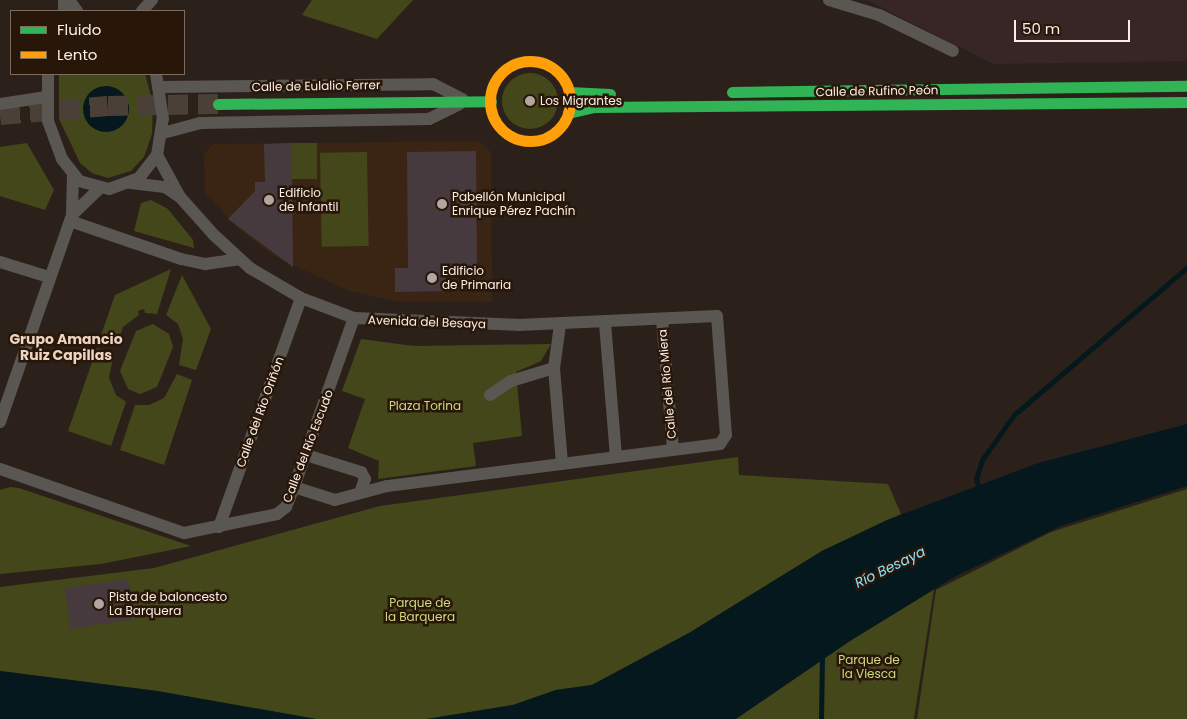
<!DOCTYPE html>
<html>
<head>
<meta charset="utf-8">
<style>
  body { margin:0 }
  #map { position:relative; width:1187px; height:719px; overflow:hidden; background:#2c211a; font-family:Poppins,sans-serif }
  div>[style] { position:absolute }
  .industrial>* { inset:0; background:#382526 }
  .built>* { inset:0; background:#3a2413 }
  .green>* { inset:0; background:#43471a; transform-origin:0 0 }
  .round { border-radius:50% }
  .water>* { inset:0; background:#04181d }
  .stream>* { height:4.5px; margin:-2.25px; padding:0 2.25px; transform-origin:2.25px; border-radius:2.25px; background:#04181d }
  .building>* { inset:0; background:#473a3f; transform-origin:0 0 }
  .primary-tunnel>* { height:20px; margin-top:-10px; transform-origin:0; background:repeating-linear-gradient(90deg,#4b4038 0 20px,transparent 0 30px) }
  .street>* { height:12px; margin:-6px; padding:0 6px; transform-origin:6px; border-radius:6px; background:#5a5753 }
  .fast>* { height:11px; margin:-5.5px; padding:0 5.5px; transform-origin:5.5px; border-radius:5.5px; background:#30b455 }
  .slow>* { height:11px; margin:-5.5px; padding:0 5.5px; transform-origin:5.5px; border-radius:5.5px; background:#ff9f0a }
  .slow>.ring { margin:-5.5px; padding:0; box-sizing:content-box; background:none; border:11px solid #ff9f0a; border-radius:50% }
  .dots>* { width:14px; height:14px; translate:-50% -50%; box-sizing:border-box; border:2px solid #281709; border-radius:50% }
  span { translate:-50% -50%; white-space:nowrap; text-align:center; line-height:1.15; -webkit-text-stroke:5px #281709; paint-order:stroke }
  .street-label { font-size:12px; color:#fbeee5 }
  .poi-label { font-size:12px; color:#fbeee5 }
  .left { translate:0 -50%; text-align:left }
  .park-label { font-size:12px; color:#cdda7f }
  .neighbourhood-label { font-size:14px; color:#eed4c3; font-weight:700 }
  .water-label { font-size:14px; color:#8be4fd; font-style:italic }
  .legend { position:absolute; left:10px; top:10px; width:175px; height:65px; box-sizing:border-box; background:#281709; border:1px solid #7c6d61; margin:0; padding:6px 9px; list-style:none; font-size:15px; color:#fbeee5 }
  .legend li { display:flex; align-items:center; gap:10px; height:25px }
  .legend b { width:25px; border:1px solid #7c6d61 }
  .scale { position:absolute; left:1014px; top:20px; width:116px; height:22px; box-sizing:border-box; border:2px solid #fbeee5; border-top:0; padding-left:6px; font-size:15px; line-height:18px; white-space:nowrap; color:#fbeee5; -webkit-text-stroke:4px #281709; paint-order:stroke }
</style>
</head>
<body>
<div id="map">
  <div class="industrial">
    <div style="clip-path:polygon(867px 0,1187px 0,1187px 61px,993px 64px)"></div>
  </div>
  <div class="built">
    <div style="clip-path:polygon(479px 141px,491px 152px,492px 302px,395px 301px,349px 291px,274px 256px,239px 229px,205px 193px,204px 154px,214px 144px)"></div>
  </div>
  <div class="green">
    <div style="clip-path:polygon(312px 0,413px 0,377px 39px,302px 15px)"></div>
    <div class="round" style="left:502px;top:73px;width:56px;height:56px"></div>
    <div style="clip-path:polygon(59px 74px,145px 74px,153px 103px,152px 134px,144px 157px,131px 171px,108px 178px,92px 173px,80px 163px,59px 119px)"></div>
    <div style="clip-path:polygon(27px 143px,54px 190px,45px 210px,0 196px,0 147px)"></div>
    <div style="left:291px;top:143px;width:26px;height:36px"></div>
    <div style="left:367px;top:152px;width:94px;height:47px;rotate:89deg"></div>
    <div style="clip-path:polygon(151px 200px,168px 209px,193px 240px,194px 248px,134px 231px,141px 203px)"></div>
    <div style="clip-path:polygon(171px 269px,157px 314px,145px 313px,144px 309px,138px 311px,139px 315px,123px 327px,117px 344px,100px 338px,115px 295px)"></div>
    <div style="clip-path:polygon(182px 275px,211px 329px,196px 370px,179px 365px,183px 339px,178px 324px,166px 315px)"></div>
    <div style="clip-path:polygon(153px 324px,169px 334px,173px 347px,157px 387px,140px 394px,128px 389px,120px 371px,136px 331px)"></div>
    <div style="clip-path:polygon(361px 339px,414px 346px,551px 344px,541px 361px,516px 372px,522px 436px,473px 443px,476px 466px,378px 479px,379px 461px,348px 448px,365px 399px,342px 391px)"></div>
    <div style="clip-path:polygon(97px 348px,114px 353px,109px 378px,116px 395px,126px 402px,111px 446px,68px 431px)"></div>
    <div style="clip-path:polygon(177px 374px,192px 380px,164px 465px,120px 450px,135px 405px,149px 405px,164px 398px)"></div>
    <div style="clip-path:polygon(738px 457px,739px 475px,888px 484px,901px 514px,822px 551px,689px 633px,592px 685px,556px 690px,513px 705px,427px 719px,316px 719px,157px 691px,0 671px,0 587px,154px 568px,380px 506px)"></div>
    <div style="clip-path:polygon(10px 487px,19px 488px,191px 546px,101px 564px,0 574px,0 490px)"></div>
    <div style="clip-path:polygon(1187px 489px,1187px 719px,917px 719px,936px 590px,1051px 532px)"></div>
    <div style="clip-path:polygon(937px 569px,914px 719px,665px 719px)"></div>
  </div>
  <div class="water">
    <div class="round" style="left:83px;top:86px;width:46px;height:46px"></div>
    <div style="clip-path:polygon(1187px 424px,1187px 486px,1061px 526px,956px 576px,850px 641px,736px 719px,427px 719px,513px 705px,556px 690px,592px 685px,689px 633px,822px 551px,887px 520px,1038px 463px)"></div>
    <div style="clip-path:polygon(0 671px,157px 691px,316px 719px,0 719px)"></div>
  </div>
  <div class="stream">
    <div style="left:979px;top:489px;width:10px;rotate:-107deg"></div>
    <div style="left:976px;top:479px;width:20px;rotate:-72deg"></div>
    <div style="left:982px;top:460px;width:55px;rotate:-54.6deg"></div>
    <div style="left:1014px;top:415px;width:227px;rotate:-40.4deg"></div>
    <div style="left:821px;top:719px;width:64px;rotate:-89.1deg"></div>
  </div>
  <div class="building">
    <div style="clip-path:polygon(291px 143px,292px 179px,293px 267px,228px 219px,255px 191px,255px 182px,265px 182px,264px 144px)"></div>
    <div style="clip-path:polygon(476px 151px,477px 275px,448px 275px,449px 291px,395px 292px,395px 268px,408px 268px,407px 152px)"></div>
    <div style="left:128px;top:579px;width:41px;height:64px;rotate:82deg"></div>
  </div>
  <div class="primary-tunnel">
    <div style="left:0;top:115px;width:108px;rotate:-4.8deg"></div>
    <div style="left:108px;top:106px;width:110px;rotate:-1deg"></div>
  </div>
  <div class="street">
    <div style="left:64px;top:0;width:11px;rotate:90deg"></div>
    <div style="left:69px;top:0;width:14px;rotate:54deg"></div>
    <div style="left:829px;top:0;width:52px;rotate:16.7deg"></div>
    <div style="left:879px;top:15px;width:82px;rotate:25.9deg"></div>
    <div style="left:142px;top:11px;width:15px;rotate:-48deg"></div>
    <div style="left:48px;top:74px;width:47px;rotate:90deg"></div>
    <div style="left:48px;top:121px;width:40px;rotate:69.8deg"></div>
    <div style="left:62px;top:159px;width:28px;rotate:52deg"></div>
    <div style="left:79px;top:181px;width:31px;rotate:15deg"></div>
    <div style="left:109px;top:189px;width:32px;rotate:-20deg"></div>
    <div style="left:139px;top:178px;width:29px;rotate:-52deg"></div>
    <div style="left:157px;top:155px;width:36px;rotate:-81deg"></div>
    <div style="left:163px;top:119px;width:46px;rotate:-98.8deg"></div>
    <div style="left:161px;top:87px;width:272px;rotate:-0.6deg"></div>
    <div style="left:433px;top:84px;width:33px;rotate:27deg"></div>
    <div style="left:0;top:104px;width:47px;rotate:-8.7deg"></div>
    <div style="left:163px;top:133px;width:39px;rotate:-15deg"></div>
    <div style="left:201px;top:123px;width:228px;rotate:-1deg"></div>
    <div style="left:429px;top:119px;width:34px;rotate:-26deg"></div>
    <div style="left:157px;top:155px;width:48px;rotate:61.3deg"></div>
    <div style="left:131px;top:183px;width:34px;rotate:7deg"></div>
    <div style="left:165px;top:187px;width:18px;rotate:34deg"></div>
    <div style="left:180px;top:197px;width:51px;rotate:48.2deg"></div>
    <div style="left:214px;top:235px;width:49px;rotate:42.5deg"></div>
    <div style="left:250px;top:268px;width:59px;rotate:30.5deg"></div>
    <div style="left:301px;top:298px;width:57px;rotate:20.7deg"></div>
    <div style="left:354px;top:318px;width:164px;rotate:2.4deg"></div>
    <div style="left:518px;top:325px;width:199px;rotate:-2.6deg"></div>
    <div style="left:717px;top:316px;width:119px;rotate:85.7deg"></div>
    <div style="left:726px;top:435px;width:11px;rotate:124deg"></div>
    <div style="left:720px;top:444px;width:336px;rotate:172.8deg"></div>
    <div style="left:387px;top:486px;width:54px;rotate:164.9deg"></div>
    <div style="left:335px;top:500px;width:43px;rotate:-162.4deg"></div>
    <div style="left:72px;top:215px;width:40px;rotate:-88.6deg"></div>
    <div style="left:70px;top:221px;width:117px;rotate:18.9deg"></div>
    <div style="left:181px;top:259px;width:25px;rotate:12deg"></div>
    <div style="left:205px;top:264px;width:34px;rotate:-8deg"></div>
    <div style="left:0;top:262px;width:51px;rotate:17deg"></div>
    <div style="left:662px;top:320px;width:129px;rotate:85.1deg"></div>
    <div style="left:605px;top:323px;width:133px;rotate:85.3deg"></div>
    <div style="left:560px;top:325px;width:43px;rotate:97.9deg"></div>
    <div style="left:554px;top:368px;width:96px;rotate:85.2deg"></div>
    <div style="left:490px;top:395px;width:25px;rotate:-34deg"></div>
    <div style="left:511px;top:381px;width:45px;rotate:-16.8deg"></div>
    <div style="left:0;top:422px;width:219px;rotate:-70.8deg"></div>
    <div style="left:72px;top:215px;width:39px;rotate:-44deg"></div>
    <div style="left:306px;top:455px;width:58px;rotate:17.2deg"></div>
    <div style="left:361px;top:472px;width:8px;rotate:60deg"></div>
    <div style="left:365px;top:479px;width:15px;rotate:110deg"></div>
    <div style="left:0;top:469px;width:195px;rotate:19.2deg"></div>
    <div style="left:184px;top:533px;width:95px;rotate:-11.5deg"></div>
    <div style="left:277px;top:514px;width:11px;rotate:-38deg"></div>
    <div style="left:286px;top:507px;width:22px;rotate:-68deg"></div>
    <div style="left:294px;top:487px;width:179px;rotate:-70.5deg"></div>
    <div style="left:219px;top:527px;width:243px;rotate:-70.3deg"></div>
  </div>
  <div class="fast">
    <div style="left:569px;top:92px;width:41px;rotate:2.8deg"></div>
    <div style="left:732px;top:92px;width:455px;rotate:-0.8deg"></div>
    <div style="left:218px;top:104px;width:273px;rotate:-0.6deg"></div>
    <div style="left:568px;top:113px;width:26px;rotate:-13deg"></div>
    <div style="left:593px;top:107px;width:594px;rotate:-0.48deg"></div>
  </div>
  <div class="slow">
    <div class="ring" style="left:490px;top:61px;width:69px;height:69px"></div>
  </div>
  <div class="dots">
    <div style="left:530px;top:101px;background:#b3a69e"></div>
    <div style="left:269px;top:200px;background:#b3a69e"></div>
    <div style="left:442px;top:204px;background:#b3a69e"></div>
    <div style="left:432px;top:278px;background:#b3a69e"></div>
    <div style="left:99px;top:604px;background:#b3a69e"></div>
  </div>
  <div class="street-label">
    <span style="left:316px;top:86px;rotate:-1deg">Calle de Eulalio Ferrer</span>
    <span style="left:877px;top:91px;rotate:-1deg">Calle de Rufino Peón</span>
    <span style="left:427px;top:322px;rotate:2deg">Avenida del Besaya</span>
    <span style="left:667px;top:384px;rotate:-95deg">Calle del Río Miera</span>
    <span style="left:260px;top:412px;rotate:-70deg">Calle del Río Oriñón</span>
    <span style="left:308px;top:446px;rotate:-69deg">Calle del Río Escudo</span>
  </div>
  <div class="poi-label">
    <span class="left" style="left:540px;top:101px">Los Migrantes</span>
    <span class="left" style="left:279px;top:200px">Edificio<br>de Infantil</span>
    <span class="left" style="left:452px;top:204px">Pabellón Municipal<br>Enrique Pérez Pachín</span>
    <span class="left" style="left:442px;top:278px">Edificio<br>de Primaria</span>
    <span class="left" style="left:109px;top:604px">Pista de baloncesto<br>La Barquera</span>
  </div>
  <div class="park-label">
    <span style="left:425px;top:406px">Plaza Torina</span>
    <span style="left:420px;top:610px">Parque de<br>la Barquera</span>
    <span style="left:869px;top:667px">Parque de<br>la Viesca</span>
  </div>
  <div class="neighbourhood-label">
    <span style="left:66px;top:347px">Grupo Amancio<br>Ruiz Capillas</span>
  </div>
  <div class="water-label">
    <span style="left:890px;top:567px;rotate:-26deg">Río Besaya</span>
  </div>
  <ul class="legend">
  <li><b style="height:6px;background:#30b455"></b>Fluido</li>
  <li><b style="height:6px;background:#ff9f0a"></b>Lento</li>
  </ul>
  <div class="scale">50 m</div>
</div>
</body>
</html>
